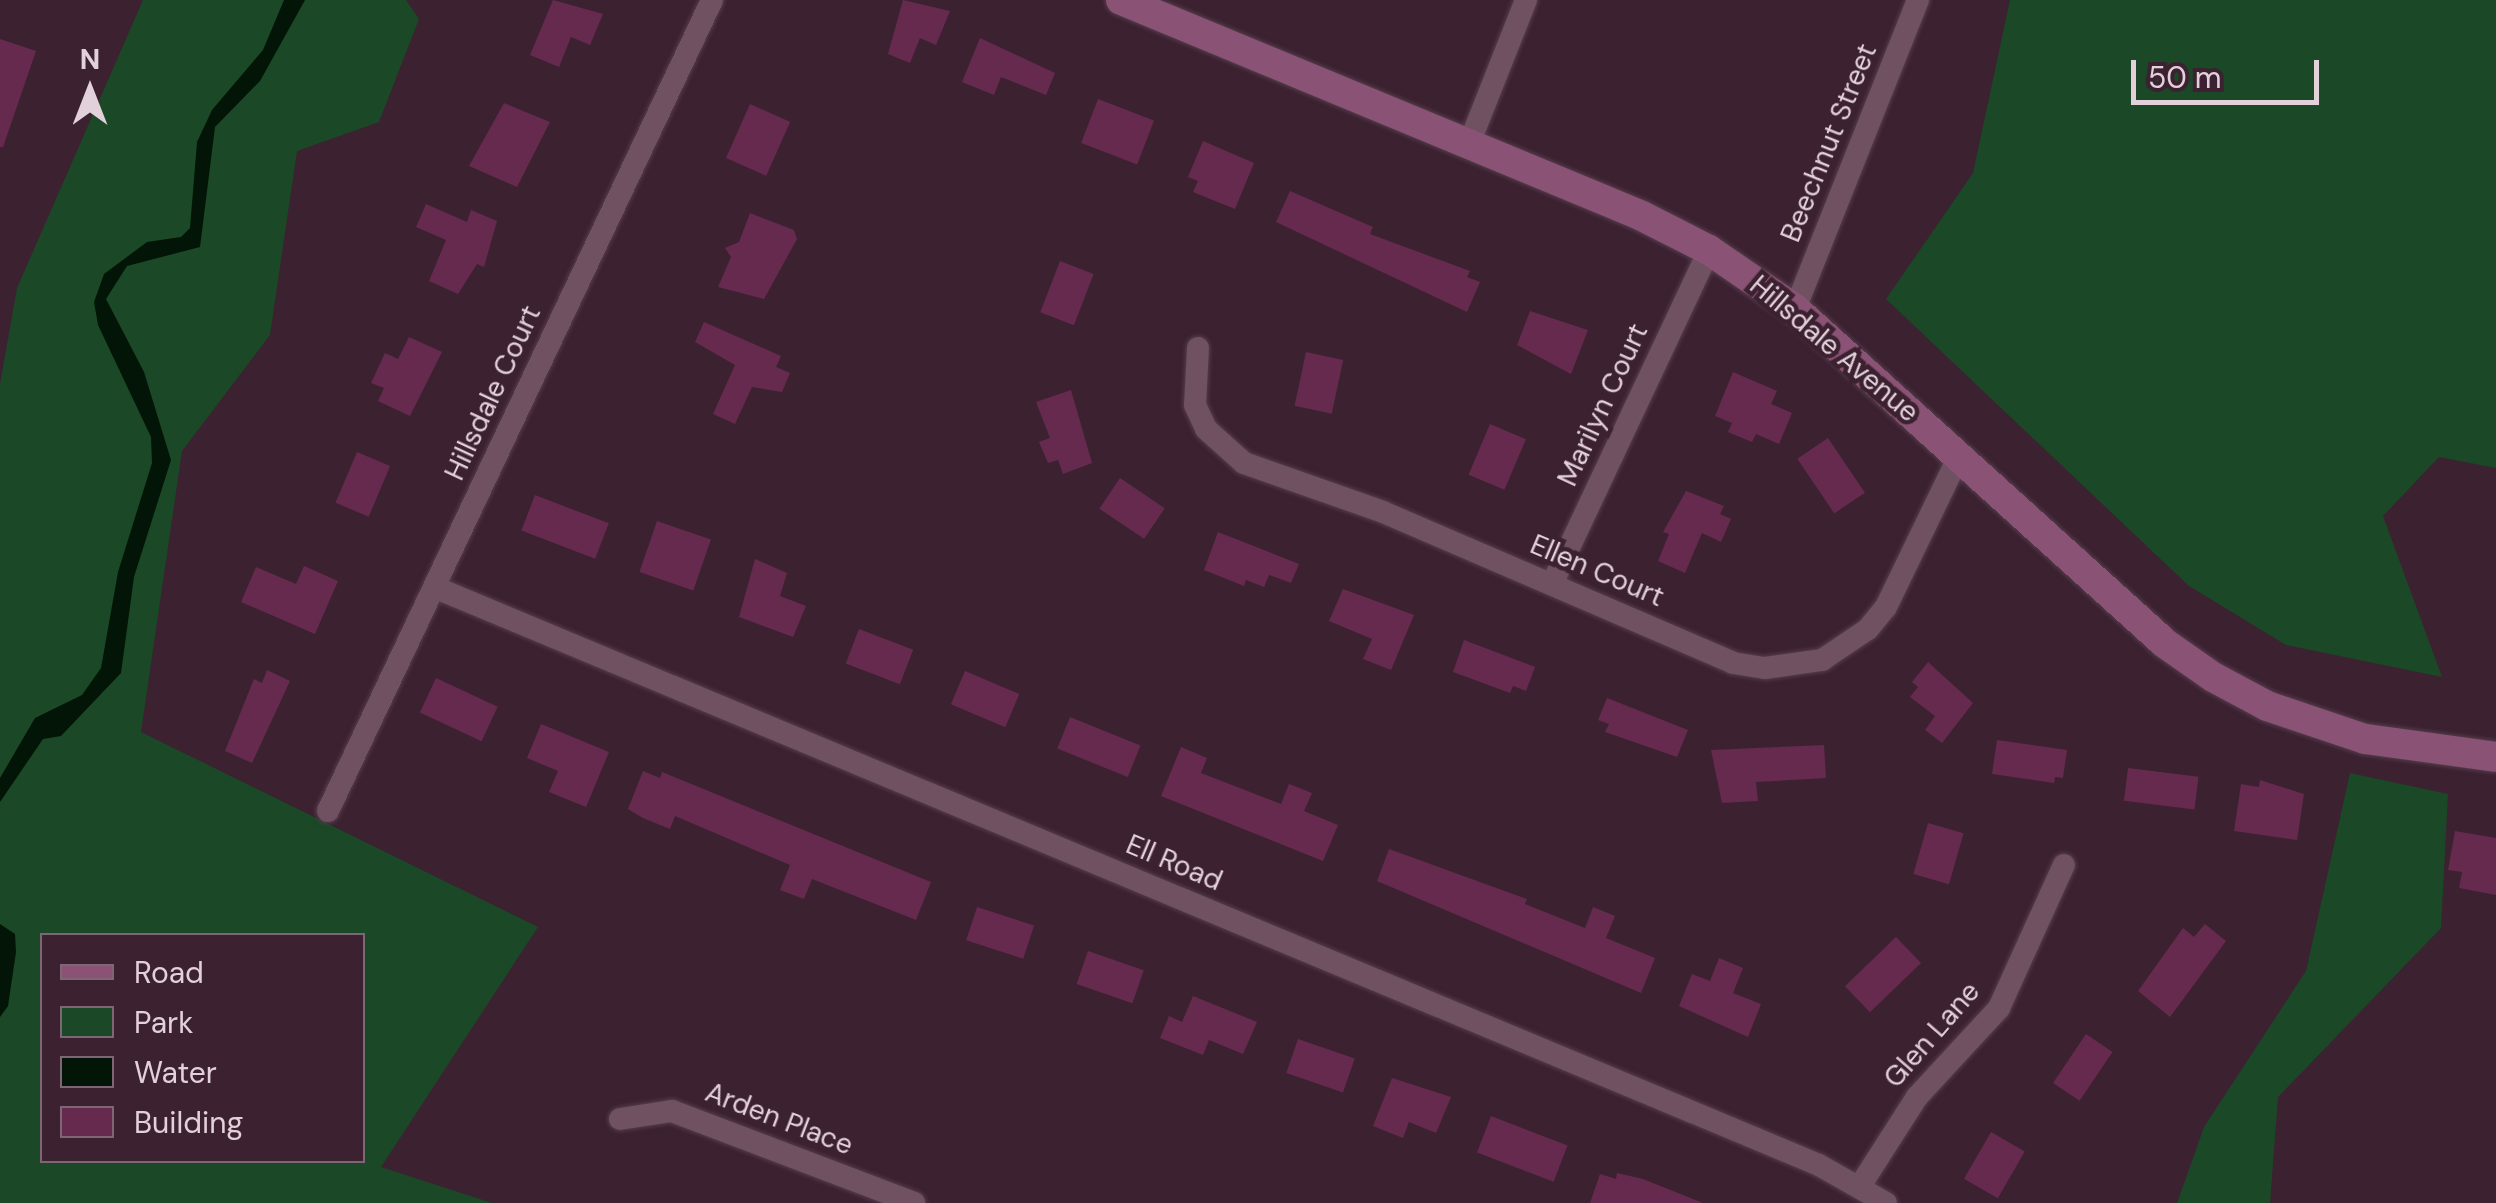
<!DOCTYPE html>
<html>
<head>
<meta charset="utf-8">
<style>
  body { margin:0 }
  #map { position:relative; width:2496px; height:1203px; overflow:hidden; background:#3c2131; font-family:"DM Sans",sans-serif }
  div>[style] { position:absolute }
  .green>* { inset:0; background:#1b4826 }
  .water>* { inset:0; background:#031507 }
  .building>* { inset:0; background:#662a4f; transform-origin:0 0 }
  .roads { filter:drop-shadow(0 0 2px #543d4b) drop-shadow(0 0 2px #543d4b) }
  .street>* { height:22px; margin:-11px; padding:0 11px; transform-origin:11px; border-radius:11px; background:#6f5162 }
  .secondary>* { height:30px; margin:-15px; padding:0 15px; transform-origin:15px; border-radius:15px; background:#8a5274 }
  span { translate:-50% -50%; white-space:nowrap; text-align:center; line-height:1.15; -webkit-text-stroke:9px #3c2131; paint-order:stroke }
  .street-label { font-size:28px; color:#e2d0da }
  .legend { position:absolute; left:40px; top:933px; width:325px; height:230px; box-sizing:border-box; background:#3c2131; border:2px solid #7e6775; margin:0; padding:12px 18px; list-style:none; font-size:30px; color:#e2d0da }
  .legend li { display:flex; align-items:center; gap:20px; height:50px }
  .legend b { width:50px; border:2px solid #7e6775 }
  .north { position:absolute; left:40px; top:40px; width:100px; height:100px; -webkit-text-stroke:8px #3c2131; paint-order:stroke; rotate:0deg; font-size:28px; font-weight:700; line-height:40px; text-align:center; color:#e2d0da }
  .north::after { content:''; display:block; margin:auto; width:35px; height:45px; background:#e2d0da; clip-path:polygon(50% 0,100% 100%,50% 72%,0 100%) }
  .scale { position:absolute; left:2131px; top:60px; width:188px; height:45px; box-sizing:border-box; border:5px solid #e2d0da; border-top:0; padding-left:12px; font-size:30px; line-height:35px; white-space:nowrap; color:#e2d0da; -webkit-text-stroke:8px #3c2131; paint-order:stroke }
</style>
</head>
<body>
<div id="map">
  <div class="green">
    <div style="clip-path:polygon(evenodd,143px 0,406px 0,419px 19px,379px 122px,297px 151px,270px 335px,182px 451px,141px 732px,538px 927px,381px 1167px,492px 1203px,0 1203px,0 384px,17px 288px,143px 0,42px 936px,362px 936px,362px 1160px,42px 1160px,42px 936px)"></div>
    <div style="clip-path:polygon(2010px 0,2496px 0,2496px 468px,2439px 457px,2383px 516px,2442px 677px,2286px 645px,2189px 586px,1886px 299px,1973px 173px)"></div>
    <div style="clip-path:polygon(2350px 773px,2448px 794px,2441px 928px,2278px 1097px,2270px 1203px,2177px 1203px,2204px 1127px,2306px 971px)"></div>
  </div>
  <div class="water">
    <div style="clip-path:polygon(284px 0,305px 0,260px 81px,215px 127px,200px 247px,127px 266px,106px 299px,144px 372px,171px 460px,134px 577px,121px 673px,61px 736px,43px 739px,0 802px,0 778px,35px 718px,82px 695px,101px 668px,118px 572px,152px 463px,151px 437px,98px 325px,94px 302px,104px 274px,147px 242px,181px 237px,190px 228px,197px 142px,212px 110px,263px 50px)"></div>
    <div style="clip-path:polygon(0 924px,15px 934px,16px 952px,8px 1006px,0 1017px)"></div>
  </div>
  <div class="building">
    <div style="clip-path:polygon(553px 0,603px 14px,590px 45px,571px 37px,559px 67px,530px 55px)"></div>
    <div style="clip-path:polygon(903px 0,950px 11px,936px 45px,920px 38px,910px 63px,888px 54px)"></div>
    <div style="clip-path:polygon(980px 38px,1055px 73px,1046px 95px,1001px 77px,994px 95px,962px 82px)"></div>
    <div style="clip-path:polygon(0 39px,36px 51px,3px 147px,0 147px)"></div>
    <div style="left:1098px;top:99px;width:60px;height:47px;rotate:21deg"></div>
    <div style="clip-path:polygon(504px 103px,550px 122px,517px 187px,469px 166px)"></div>
    <div style="left:750px;top:104px;width:44px;height:59px;rotate:24deg"></div>
    <div style="clip-path:polygon(1203px 141px,1254px 163px,1235px 209px,1193px 192px,1198px 181px,1188px 177px)"></div>
    <div style="clip-path:polygon(1290px 191px,1373px 227px,1370px 234px,1470px 271px,1467px 277px,1480px 282px,1467px 312px,1276px 222px)"></div>
    <div style="clip-path:polygon(426px 204px,467px 222px,471px 210px,497px 221px,484px 267px,477px 264px,458px 294px,429px 281px,446px 240px,416px 227px)"></div>
    <div style="clip-path:polygon(750px 213px,794px 230px,797px 239px,764px 299px,718px 287px,731px 257px,725px 248px,739px 242px)"></div>
    <div style="left:1060px;top:261px;width:36px;height:55px;rotate:21deg"></div>
    <div style="clip-path:polygon(1530px 311px,1588px 330px,1571px 374px,1517px 345px)"></div>
    <div style="clip-path:polygon(704px 322px,781px 356px,776px 367px,790px 373px,782px 392px,752px 387px,735px 424px,713px 414px,735px 365px,695px 342px)"></div>
    <div style="clip-path:polygon(409px 337px,442px 352px,410px 416px,378px 401px,384px 388px,371px 383px,385px 353px,398px 359px)"></div>
    <div style="left:1306px;top:352px;width:38px;height:55px;rotate:12deg"></div>
    <div style="clip-path:polygon(1733px 372px,1777px 391px,1771px 404px,1792px 413px,1779px 444px,1756px 434px,1752px 442px,1728px 432px,1732px 423px,1715px 416px)"></div>
    <div style="clip-path:polygon(1071px 390px,1092px 463px,1063px 474px,1058px 460px,1048px 463px,1039px 442px,1050px 438px,1036px 402px)"></div>
    <div style="left:1490px;top:424px;width:39px;height:55px;rotate:23deg"></div>
    <div style="left:1828px;top:438px;width:66px;height:37px;rotate:56deg"></div>
    <div style="left:357px;top:452px;width:36px;height:55px;rotate:23deg"></div>
    <div style="left:1120px;top:478px;width:54px;height:37px;rotate:34deg"></div>
    <div style="clip-path:polygon(1686px 491px,1724px 506px,1720px 514px,1731px 519px,1721px 542px,1702px 533px,1685px 573px,1658px 561px,1669px 534px,1663px 532px)"></div>
    <div style="left:535px;top:495px;width:79px;height:38px;rotate:21deg"></div>
    <div style="left:657px;top:521px;width:57px;height:54px;rotate:19deg"></div>
    <div style="clip-path:polygon(1218px 532px,1299px 564px,1291px 583px,1269px 575px,1264px 587px,1246px 580px,1244px 586px,1204px 570px)"></div>
    <div style="clip-path:polygon(755px 559px,787px 573px,780px 596px,806px 606px,793px 637px,739px 617px)"></div>
    <div style="clip-path:polygon(304px 566px,338px 581px,315px 634px,241px 602px,256px 567px,296px 584px)"></div>
    <div style="clip-path:polygon(1343px 589px,1414px 615px,1391px 670px,1363px 659px,1372px 639px,1329px 621px)"></div>
    <div style="left:859px;top:629px;width:58px;height:37px;rotate:21deg"></div>
    <div style="clip-path:polygon(1464px 640px,1535px 667px,1526px 691px,1513px 686px,1510px 693px,1453px 672px)"></div>
    <div style="clip-path:polygon(1928px 662px,1973px 703px,1942px 743px,1925px 730px,1935px 716px,1910px 697px,1918px 687px,1912px 682px)"></div>
    <div style="clip-path:polygon(267px 670px,290px 681px,252px 763px,225px 751px,254px 679px,262px 683px)"></div>
    <div style="left:965px;top:671px;width:59px;height:36px;rotate:23deg"></div>
    <div style="left:436px;top:678px;width:68px;height:38px;rotate:25deg"></div>
    <div style="clip-path:polygon(1607px 698px,1688px 730px,1677px 757px,1605px 732px,1609px 724px,1598px 720px)"></div>
    <div style="left:1070px;top:717px;width:76px;height:34px;rotate:22deg"></div>
    <div style="clip-path:polygon(541px 724px,609px 752px,586px 807px,549px 792px,558px 771px,527px 758px)"></div>
    <div style="clip-path:polygon(1997px 740px,2067px 750px,2063px 778px,2055px 777px,2054px 783px,1992px 774px)"></div>
    <div style="clip-path:polygon(1824px 745px,1826px 778px,1756px 782px,1758px 801px,1722px 803px,1711px 750px)"></div>
    <div style="clip-path:polygon(1181px 747px,1207px 758px,1201px 773px,1281px 804px,1289px 784px,1312px 793px,1304px 811px,1338px 825px,1323px 861px,1161px 796px)"></div>
    <div style="left:2128px;top:768px;width:71px;height:33px;rotate:7deg"></div>
    <div style="clip-path:polygon(643px 771px,660px 778px,662px 772px,931px 882px,916px 920px,812px 879px,804px 899px,780px 890px,790px 865px,675px 816px,670px 829px,643px 818px,628px 809px)"></div>
    <div style="clip-path:polygon(2260px 780px,2304px 794px,2297px 840px,2234px 831px,2241px 784px,2259px 787px)"></div>
    <div style="left:1928px;top:823px;width:37px;height:53px;rotate:16deg"></div>
    <div style="clip-path:polygon(2455px 831px,2496px 838px,2496px 895px,2459px 888px,2462px 872px,2448px 870px)"></div>
    <div style="clip-path:polygon(1389px 849px,1527px 899px,1525px 904px,1585px 928px,1593px 907px,1615px 916px,1606px 938px,1655px 958px,1641px 993px,1377px 881px)"></div>
    <div style="left:977px;top:907px;width:60px;height:35px;rotate:18deg"></div>
    <div style="clip-path:polygon(2205px 924px,2226px 941px,2170px 1017px,2138px 991px,2183px 928px,2194px 937px)"></div>
    <div style="left:1896px;top:937px;width:36px;height:71px;rotate:46deg"></div>
    <div style="left:1088px;top:951px;width:59px;height:35px;rotate:19deg"></div>
    <div style="clip-path:polygon(1719px 958px,1743px 968px,1733px 993px,1761px 1004px,1748px 1037px,1679px 1006px,1692px 974px,1710px 981px)"></div>
    <div style="clip-path:polygon(1193px 996px,1257px 1022px,1243px 1054px,1209px 1040px,1203px 1055px,1160px 1038px,1169px 1016px,1182px 1022px)"></div>
    <div style="left:2086px;top:1034px;width:32px;height:59px;rotate:34deg"></div>
    <div style="left:1298px;top:1039px;width:60px;height:36px;rotate:19deg"></div>
    <div style="clip-path:polygon(1392px 1078px,1451px 1097px,1436px 1133px,1409px 1122px,1403px 1138px,1373px 1126px)"></div>
    <div style="left:1491px;top:1116px;width:82px;height:39px;rotate:21deg"></div>
    <div style="left:1991px;top:1132px;width:39px;height:54px;rotate:30deg"></div>
    <div style="clip-path:polygon(1617px 1173px,1643px 1179px,1703px 1203px,1590px 1203px,1600px 1174px,1616px 1179px)"></div>
  </div>
  <div class="roads">
    <div class="street">
      <div style="left:1469px;top:144px;width:155px;rotate:-68.4deg"></div>
      <div style="left:1795px;top:309px;width:333px;rotate:-68.3deg"></div>
      <div style="left:1198px;top:348px;width:57px;rotate:93deg"></div>
      <div style="left:1195px;top:405px;width:26px;rotate:65deg"></div>
      <div style="left:1206px;top:429px;width:51px;rotate:41.8deg"></div>
      <div style="left:1244px;top:463px;width:147px;rotate:19.4deg"></div>
      <div style="left:1383px;top:512px;width:381px;rotate:23.3deg"></div>
      <div style="left:1733px;top:663px;width:32px;rotate:9deg"></div>
      <div style="left:1765px;top:668px;width:58px;rotate:-8deg"></div>
      <div style="left:1822px;top:660px;width:55px;rotate:-34deg"></div>
      <div style="left:1868px;top:629px;width:28px;rotate:-51deg"></div>
      <div style="left:1886px;top:607px;width:168px;rotate:-64.2deg"></div>
      <div style="left:1552px;top:584px;width:369px;rotate:-64.8deg"></div>
      <div style="left:434px;top:587px;width:1501px;rotate:22.65deg"></div>
      <div style="left:1819px;top:1165px;width:77px;rotate:29.6deg"></div>
      <div style="left:328px;top:811px;width:897px;rotate:-64.66deg"></div>
      <div style="left:620px;top:1119px;width:53px;rotate:-8.7deg"></div>
      <div style="left:672px;top:1111px;width:259px;rotate:20.8deg"></div>
      <div style="left:1860px;top:1186px;width:106px;rotate:-57.4deg"></div>
      <div style="left:1917px;top:1097px;width:121px;rotate:-47.3deg"></div>
      <div style="left:1999px;top:1008px;width:157px;rotate:-65.6deg"></div>
    </div>
    <div class="secondary">
      <div style="left:1121px;top:0;width:562px;rotate:22.5deg"></div>
      <div style="left:1640px;top:215px;width:77px;rotate:26.9deg"></div>
      <div style="left:1709px;top:250px;width:104px;rotate:34.5deg"></div>
      <div style="left:1795px;top:309px;width:496px;rotate:42.1deg"></div>
      <div style="left:2163px;top:642px;width:61px;rotate:35deg"></div>
      <div style="left:2213px;top:677px;width:61px;rotate:28.2deg"></div>
      <div style="left:2267px;top:706px;width:103px;rotate:18.6deg"></div>
      <div style="left:2365px;top:739px;width:132px;rotate:7.8deg"></div>
    </div>
  </div>
  <div class="street-label">
    <span style="left:1829px;top:143px;rotate:-68deg">Beechnut Street</span>
    <span style="left:1834px;top:349px;rotate:40deg">Hillsdale Avenue</span>
    <span style="left:493px;top:393px;rotate:-65deg">Hillsdale Court</span>
    <span style="left:1603px;top:405px;rotate:-65deg">Marilyn Court</span>
    <span style="left:1597px;top:571px;rotate:23deg">Ellen Court</span>
    <span style="left:1174px;top:863px;rotate:23deg">Ell Road</span>
    <span style="left:1932px;top:1035px;rotate:-49deg">Glen Lane</span>
    <span style="left:779px;top:1119px;rotate:21deg">Arden Place</span>
  </div>
  <ul class="legend">
  <li><b style="height:12px;background:#8a5274"></b>Road</li>
  <li><b style="height:28px;background:#1b4826"></b>Park</li>
  <li><b style="height:28px;background:#031507"></b>Water</li>
  <li><b style="height:28px;background:#662a4f"></b>Building</li>
  </ul>
  <div class="north">N</div>
  <div class="scale">50 m</div>
</div>
</body>
</html>
